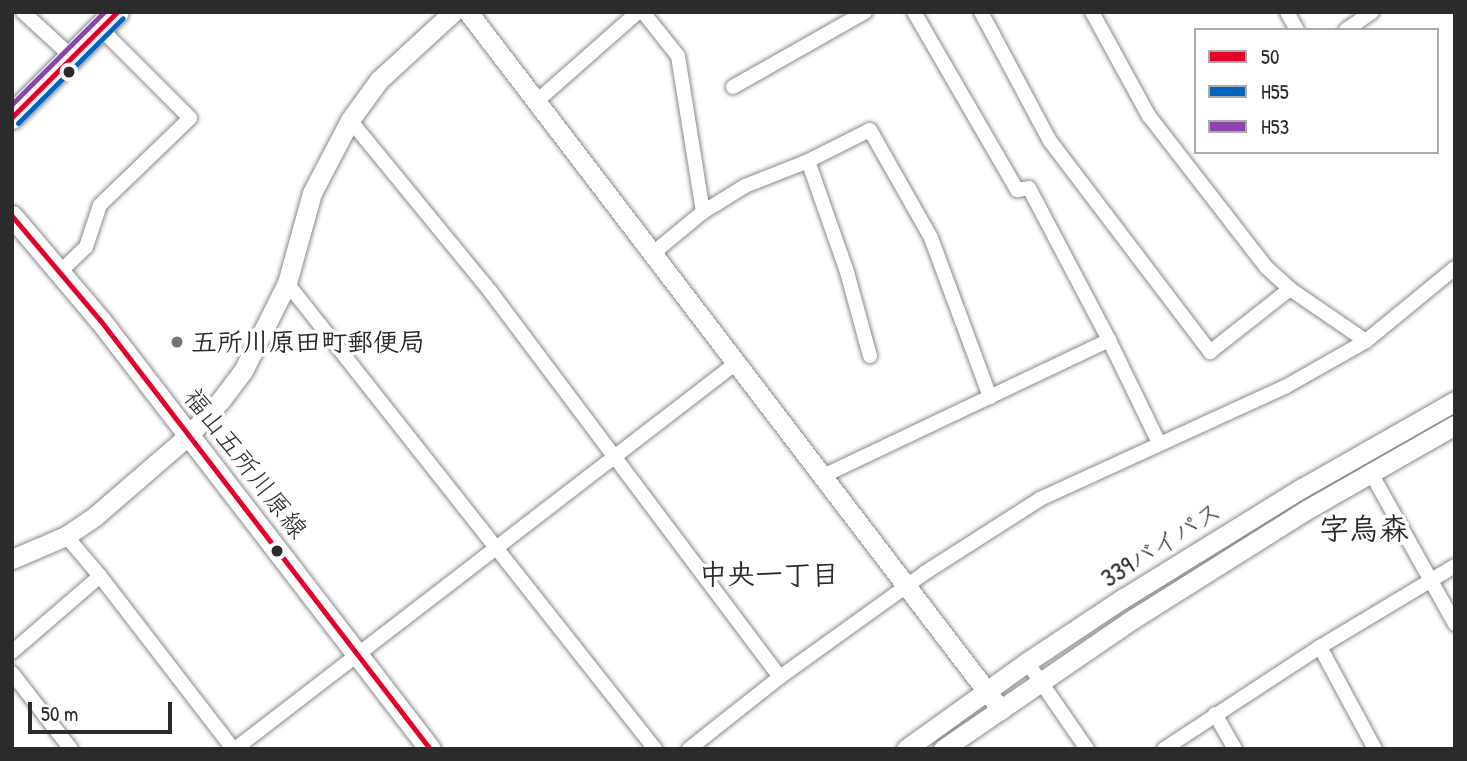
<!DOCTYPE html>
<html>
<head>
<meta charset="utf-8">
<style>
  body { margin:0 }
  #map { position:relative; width:1467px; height:761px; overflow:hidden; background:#fff; font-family:"Patrick Hand","Klee One",sans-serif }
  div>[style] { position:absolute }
  .roads { filter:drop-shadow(0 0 2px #8a8a8a) drop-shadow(0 0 2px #8a8a8a) }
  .minor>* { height:14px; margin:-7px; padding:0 7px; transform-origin:7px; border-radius:7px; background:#fff }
  .tertiary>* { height:19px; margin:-9.5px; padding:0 9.5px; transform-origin:9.5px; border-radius:9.5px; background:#fff }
  .secondary>* { height:21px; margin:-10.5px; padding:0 10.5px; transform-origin:10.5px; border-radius:10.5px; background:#fff }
  .trunk>* { height:24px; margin:-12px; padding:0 12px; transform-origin:12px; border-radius:12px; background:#fff }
  .bus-1>* { height:5px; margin:-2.5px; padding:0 2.5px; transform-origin:2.5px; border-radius:2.5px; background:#e4002b }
  .bus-2>* { height:5px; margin:-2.5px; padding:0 2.5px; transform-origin:2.5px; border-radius:2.5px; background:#0065bd }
  .bus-3>* { height:5px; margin:-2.5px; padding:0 2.5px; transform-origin:2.5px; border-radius:2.5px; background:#8e44ad }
  .dots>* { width:19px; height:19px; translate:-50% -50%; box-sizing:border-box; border:4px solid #fff; border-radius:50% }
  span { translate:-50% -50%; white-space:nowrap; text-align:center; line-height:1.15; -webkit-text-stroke:7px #fff; paint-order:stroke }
  .poi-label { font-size:26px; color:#2b2b2b; font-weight:700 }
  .left { translate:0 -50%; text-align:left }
  .street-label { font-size:26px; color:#2b2b2b }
  .neighbourhood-label { font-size:28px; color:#2b2b2b; font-weight:700 }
  .quarter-label { font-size:30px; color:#2b2b2b; font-weight:700 }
  .frame { position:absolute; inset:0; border:14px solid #2b2b2b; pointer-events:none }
  .legend { position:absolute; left:1194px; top:28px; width:245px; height:126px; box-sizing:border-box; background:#fff; border:2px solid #aaa; margin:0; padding:9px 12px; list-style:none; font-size:21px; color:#2b2b2b }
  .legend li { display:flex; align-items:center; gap:14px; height:35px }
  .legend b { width:35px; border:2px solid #aaa }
  .scale { position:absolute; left:28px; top:702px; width:144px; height:32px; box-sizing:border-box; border:4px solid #2b2b2b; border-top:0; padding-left:9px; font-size:21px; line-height:24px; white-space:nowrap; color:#2b2b2b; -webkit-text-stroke:5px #fff; paint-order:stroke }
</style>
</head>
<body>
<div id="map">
  <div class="roads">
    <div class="minor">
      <div style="left:23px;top:12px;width:67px;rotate:42.6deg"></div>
      <div style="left:643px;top:12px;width:56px;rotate:51.5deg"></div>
      <div style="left:678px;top:56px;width:158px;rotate:80.9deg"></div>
      <div style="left:914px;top:12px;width:206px;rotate:59.9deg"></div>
      <div style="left:1017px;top:190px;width:12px;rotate:-9deg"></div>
      <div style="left:1029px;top:188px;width:172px;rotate:62.2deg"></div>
      <div style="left:981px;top:12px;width:146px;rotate:61.9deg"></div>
      <div style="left:1050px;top:141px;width:265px;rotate:52.8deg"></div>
      <div style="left:1210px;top:352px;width:102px;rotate:-38.2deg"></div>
      <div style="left:1092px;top:12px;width:119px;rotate:61.3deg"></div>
      <div style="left:1149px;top:116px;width:192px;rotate:52.2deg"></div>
      <div style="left:1267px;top:268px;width:31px;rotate:42deg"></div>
      <div style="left:1290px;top:289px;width:92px;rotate:34.4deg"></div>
      <div style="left:1287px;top:12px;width:21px;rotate:61deg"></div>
      <div style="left:1346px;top:30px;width:32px;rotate:-35deg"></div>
      <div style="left:733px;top:87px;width:152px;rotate:-29.6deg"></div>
      <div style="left:537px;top:101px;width:135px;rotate:-41.4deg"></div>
      <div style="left:350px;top:120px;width:221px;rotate:50.7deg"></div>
      <div style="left:490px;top:291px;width:483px;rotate:53.1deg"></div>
      <div style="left:808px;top:161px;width:118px;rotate:70.6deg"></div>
      <div style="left:847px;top:272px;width:87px;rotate:74.7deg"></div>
      <div style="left:652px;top:254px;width:66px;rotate:-39.5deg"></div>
      <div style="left:703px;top:212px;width:49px;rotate:-31.8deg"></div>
      <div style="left:745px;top:186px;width:68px;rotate:-21.6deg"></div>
      <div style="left:808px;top:161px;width:69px;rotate:-26.6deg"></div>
      <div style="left:870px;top:130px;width:124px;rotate:60.5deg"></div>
      <div style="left:931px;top:238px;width:170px;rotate:69.6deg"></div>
      <div style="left:60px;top:272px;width:36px;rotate:-44deg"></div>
      <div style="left:86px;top:247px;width:44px;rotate:-71.6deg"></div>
      <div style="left:100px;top:205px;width:125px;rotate:-44deg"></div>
      <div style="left:190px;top:118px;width:126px;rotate:-135deg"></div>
      <div style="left:287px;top:283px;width:594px;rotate:51.7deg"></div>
      <div style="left:1371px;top:473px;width:173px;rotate:60.9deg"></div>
      <div style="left:823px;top:476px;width:317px;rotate:-25.4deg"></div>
      <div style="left:1109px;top:340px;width:114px;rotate:64.1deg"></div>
      <div style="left:66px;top:536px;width:52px;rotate:49.6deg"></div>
      <div style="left:1320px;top:647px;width:116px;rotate:61.7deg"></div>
      <div style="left:12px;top:652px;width:116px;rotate:-40.8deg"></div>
      <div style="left:100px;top:576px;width:218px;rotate:52.4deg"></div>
      <div style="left:1027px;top:662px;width:106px;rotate:55.4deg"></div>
      <div style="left:12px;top:673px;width:96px;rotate:52.2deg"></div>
      <div style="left:1215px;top:714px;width:40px;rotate:60.3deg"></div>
      <div style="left:235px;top:749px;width:631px;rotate:-37.6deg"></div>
      <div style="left:689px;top:749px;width:116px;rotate:-38.4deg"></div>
      <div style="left:780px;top:677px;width:180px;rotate:-35.7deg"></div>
      <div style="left:926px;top:572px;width:135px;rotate:-32.6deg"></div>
      <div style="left:1040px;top:499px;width:269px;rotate:-24.6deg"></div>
      <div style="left:1285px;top:387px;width:93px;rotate:-29.6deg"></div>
      <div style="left:1366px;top:341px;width:115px;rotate:-39.4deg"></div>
      <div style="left:1164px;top:749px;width:186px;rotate:-33.2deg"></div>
      <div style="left:1320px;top:647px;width:157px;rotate:-31deg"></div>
    </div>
    <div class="tertiary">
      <div style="left:468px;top:12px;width:878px;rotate:52.63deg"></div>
      <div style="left:12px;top:559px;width:59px;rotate:-23.1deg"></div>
      <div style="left:66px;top:536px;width:34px;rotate:-34deg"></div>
      <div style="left:94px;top:517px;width:125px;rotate:-40.8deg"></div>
      <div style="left:189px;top:435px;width:47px;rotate:-47.6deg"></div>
      <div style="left:221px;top:400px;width:36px;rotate:-53deg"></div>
      <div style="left:243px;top:371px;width:98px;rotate:-63.4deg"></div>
      <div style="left:287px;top:283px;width:93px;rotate:-74.5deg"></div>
      <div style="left:312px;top:193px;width:82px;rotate:-62.5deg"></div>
      <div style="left:350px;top:120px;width:49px;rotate:-54.1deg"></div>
      <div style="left:379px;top:80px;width:100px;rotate:-42.6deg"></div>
      <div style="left:906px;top:749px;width:149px;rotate:-35.7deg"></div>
      <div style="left:1027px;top:662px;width:114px;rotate:-33.6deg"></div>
      <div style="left:1122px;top:599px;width:211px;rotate:-31.7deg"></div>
      <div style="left:1302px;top:488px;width:176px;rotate:-29.6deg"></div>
      <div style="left:943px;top:749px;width:230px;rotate:-34.4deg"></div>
      <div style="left:1133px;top:619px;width:204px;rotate:-32.2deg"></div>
      <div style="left:1306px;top:510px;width:172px;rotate:-29.7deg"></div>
    </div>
    <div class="secondary">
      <div style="left:12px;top:216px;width:136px;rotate:49.8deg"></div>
      <div style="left:100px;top:320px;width:541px;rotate:52.43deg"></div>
    </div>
    <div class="trunk">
      <div style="left:12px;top:117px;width:148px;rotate:-45deg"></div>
    </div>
  </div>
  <div class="bus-1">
    <div style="left:12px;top:117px;width:148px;rotate:-45deg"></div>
    <div style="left:12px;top:216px;width:136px;rotate:49.8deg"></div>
    <div style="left:100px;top:320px;width:541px;rotate:52.43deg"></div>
  </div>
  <div class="bus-2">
    <div style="left:18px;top:123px;width:148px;rotate:-45deg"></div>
  </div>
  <div class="bus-3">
    <div style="left:12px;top:104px;width:130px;rotate:-45deg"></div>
  </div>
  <div class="dots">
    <div style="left:69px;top:72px;background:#2b2b2b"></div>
    <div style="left:177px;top:342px;background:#757575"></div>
    <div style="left:277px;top:551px;background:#2b2b2b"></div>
  </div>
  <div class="poi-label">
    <span class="left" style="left:191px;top:342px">五所川原田町郵便局</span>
  </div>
  <div class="street-label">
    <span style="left:246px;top:463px;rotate:52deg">福山五所川原線</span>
    <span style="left:1161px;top:544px;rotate:-32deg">339バイパス</span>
  </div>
  <div class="neighbourhood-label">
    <span style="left:769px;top:574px">中央一丁目</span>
  </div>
  <div class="quarter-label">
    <span style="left:1364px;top:528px">字烏森</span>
  </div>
  <div class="frame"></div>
  <ul class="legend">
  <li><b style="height:9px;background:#e4002b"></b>50</li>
  <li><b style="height:9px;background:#0065bd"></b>H55</li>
  <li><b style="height:9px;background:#8e44ad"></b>H53</li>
  </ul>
  <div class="scale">50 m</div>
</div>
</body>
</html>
